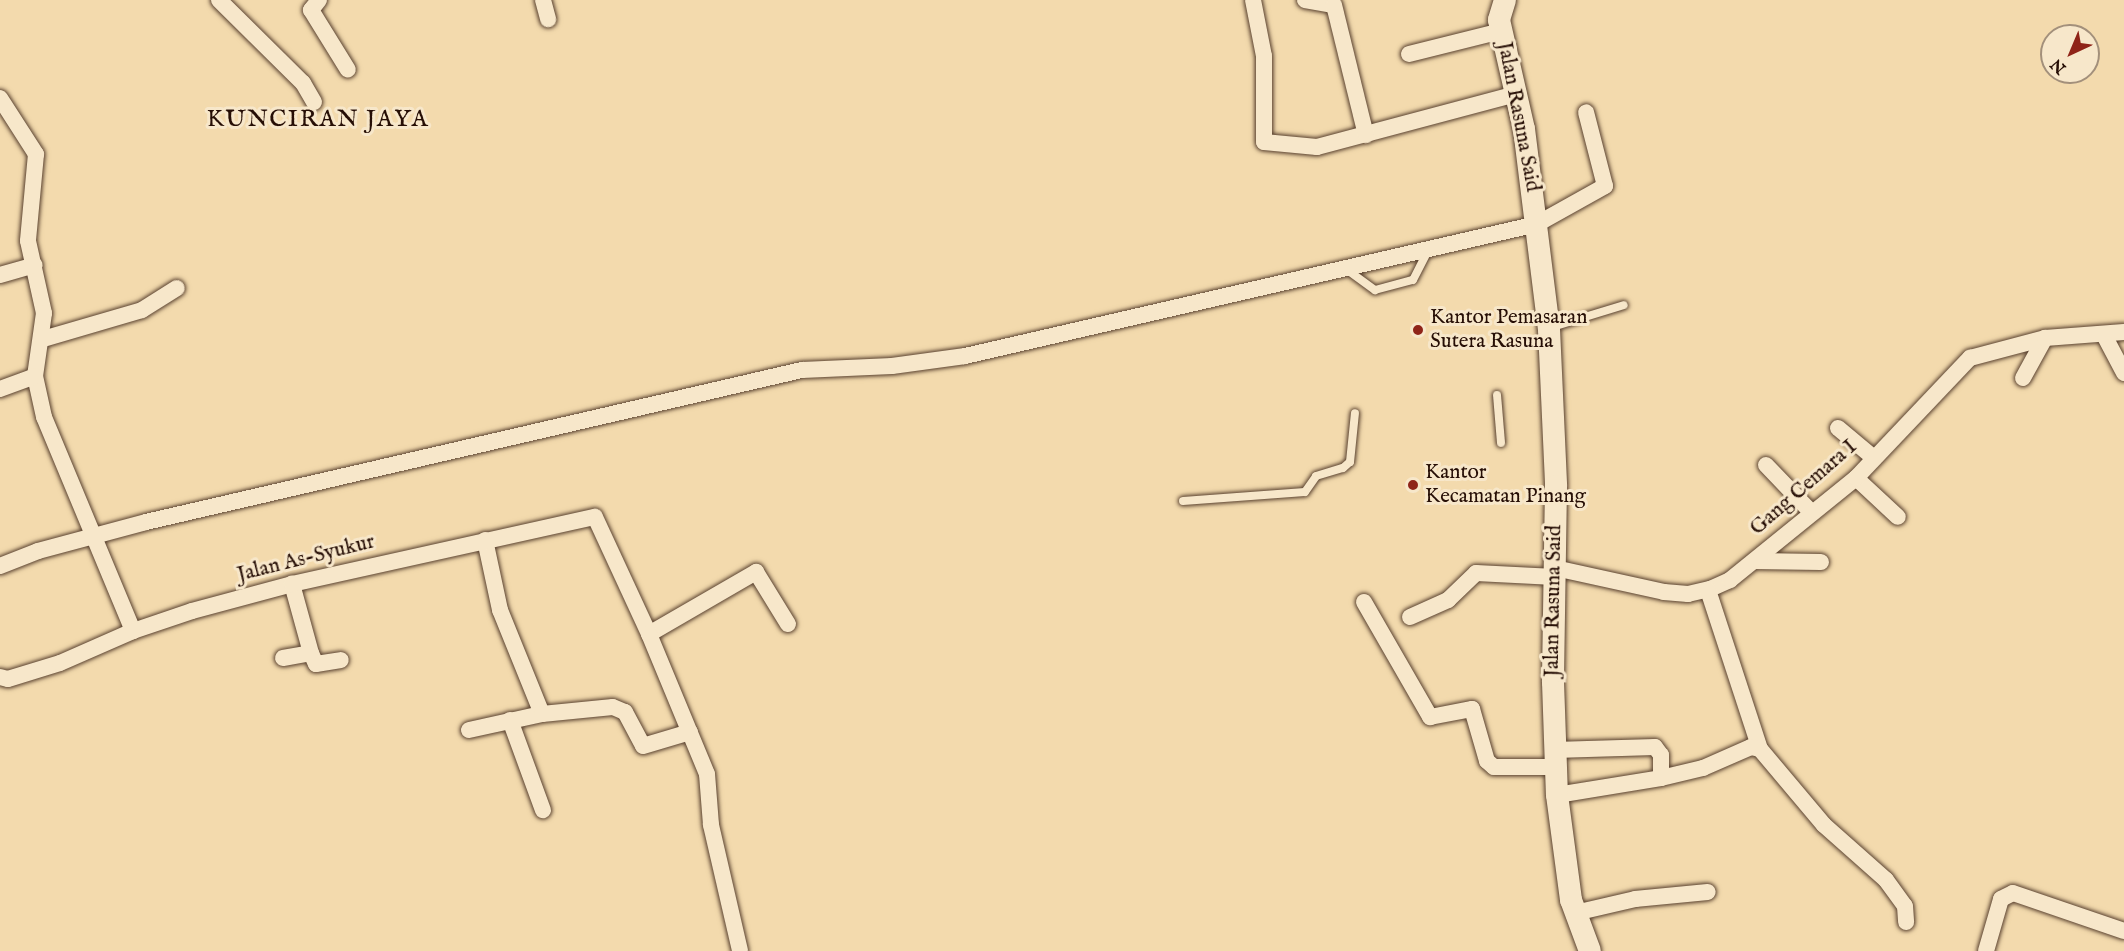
<!DOCTYPE html>
<html>
<head>
<meta charset="utf-8">
<style>
  body { margin:0 }
  #map { position:relative; width:2124px; height:951px; overflow:hidden; background:#f3daad; font-family:"IM FELL English",serif }
  div>[style] { position:absolute }
  .roads { filter:drop-shadow(0 0 2px #59412f) drop-shadow(0 0 2px #59412f) }
  .service>* { height:8px; margin:-4px; padding:0 4px; transform-origin:4px; border-radius:4px; background:#f7e7ca }
  .minor>* { height:16px; margin:-8px; padding:0 8px; transform-origin:8px; border-radius:8px; background:#f7e7ca }
  .secondary>* { height:22px; margin:-11px; padding:0 11px; transform-origin:11px; border-radius:11px; background:#f7e7ca }
  .dots>* { width:16px; height:16px; translate:-50% -50%; box-sizing:border-box; border:3px solid #f7e7ca; border-radius:50% }
  span { translate:-50% -50%; white-space:nowrap; text-align:center; line-height:1.15; -webkit-text-stroke:6px #f7e7ca; paint-order:stroke }
  .street-label { font-size:21px; color:#260e05 }
  .poi-label { font-size:21px; color:#260e05 }
  .left { translate:0 -50%; text-align:left }
  .quarter-label { font-size:24px; color:#260e05; letter-spacing:1.5px }
  .north { position:absolute; left:2040px; top:24px; width:60px; height:60px; box-sizing:border-box; background:#f7e7ca; border:2px solid #a3907b; border-radius:50%; rotate:224deg; font-size:16px; font-weight:700; line-height:24px; text-align:center; color:#260e05 }
  .north::after { content:''; display:block; margin:auto; width:21px; height:27px; background:#8f2418; clip-path:polygon(50% 0,100% 100%,50% 72%,0 100%) }
</style>
</head>
<body>
<div id="map">
  <div class="roads">
    <div class="service">
      <div style="left:1346px;top:269px;width:36px;rotate:36deg"></div>
      <div style="left:1375px;top:290px;width:39px;rotate:-15deg"></div>
      <div style="left:1413px;top:280px;width:35px;rotate:-63deg"></div>
      <div style="left:1549px;top:328px;width:78px;rotate:-17deg"></div>
      <div style="left:1497px;top:395px;width:48px;rotate:85.2deg"></div>
      <div style="left:1183px;top:501px;width:122px;rotate:-4.2deg"></div>
      <div style="left:1305px;top:492px;width:19px;rotate:-55deg"></div>
      <div style="left:1316px;top:476px;width:28px;rotate:-17deg"></div>
      <div style="left:1343px;top:468px;width:9px;rotate:-41deg"></div>
      <div style="left:1350px;top:462px;width:49px;rotate:-84.2deg"></div>
    </div>
    <div class="minor">
      <div style="left:219px;top:0;width:118px;rotate:44.7deg"></div>
      <div style="left:303px;top:83px;width:22px;rotate:60deg"></div>
      <div style="left:319px;top:0;width:13px;rotate:129deg"></div>
      <div style="left:311px;top:10px;width:70px;rotate:58.3deg"></div>
      <div style="left:543px;top:0;width:20px;rotate:75deg"></div>
      <div style="left:1253px;top:0;width:57px;rotate:78.9deg"></div>
      <div style="left:1264px;top:56px;width:86px;rotate:90deg"></div>
      <div style="left:1264px;top:142px;width:53px;rotate:5.4deg"></div>
      <div style="left:1317px;top:147px;width:206px;rotate:-14.9deg"></div>
      <div style="left:1305px;top:0;width:29px;rotate:10deg"></div>
      <div style="left:1334px;top:5px;width:134px;rotate:76.2deg"></div>
      <div style="left:1409px;top:54px;width:95px;rotate:-14deg"></div>
      <div style="left:0;top:98px;width:67px;rotate:57.3deg"></div>
      <div style="left:36px;top:154px;width:87px;rotate:95.3deg"></div>
      <div style="left:28px;top:241px;width:74px;rotate:77.5deg"></div>
      <div style="left:44px;top:313px;width:64px;rotate:98.1deg"></div>
      <div style="left:35px;top:376px;width:42px;rotate:77.6deg"></div>
      <div style="left:44px;top:417px;width:232px;rotate:67.4deg"></div>
      <div style="left:0;top:275px;width:36px;rotate:-16deg"></div>
      <div style="left:2104px;top:335px;width:43px;rotate:62.2deg"></div>
      <div style="left:43px;top:339px;width:103px;rotate:-16.3deg"></div>
      <div style="left:142px;top:310px;width:41px;rotate:-32.2deg"></div>
      <div style="left:2023px;top:378px;width:46px;rotate:-61.2deg"></div>
      <div style="left:0;top:389px;width:37px;rotate:-20deg"></div>
      <div style="left:1838px;top:428px;width:47px;rotate:39.8deg"></div>
      <div style="left:1766px;top:465px;width:66px;rotate:46.2deg"></div>
      <div style="left:1856px;top:478px;width:57px;rotate:42.9deg"></div>
      <div style="left:485px;top:540px;width:72px;rotate:77.9deg"></div>
      <div style="left:500px;top:610px;width:112px;rotate:68deg"></div>
      <div style="left:1754px;top:561px;width:67px;rotate:0.9deg"></div>
      <div style="left:0;top:566px;width:41px;rotate:-21.5deg"></div>
      <div style="left:38px;top:551px;width:112px;rotate:-15deg"></div>
      <div style="left:146px;top:522px;width:673px;rotate:-13.05deg"></div>
      <div style="left:802px;top:370px;width:90px;rotate:-2.5deg"></div>
      <div style="left:892px;top:366px;width:74px;rotate:-7.8deg"></div>
      <div style="left:965px;top:356px;width:587px;rotate:-12.99deg"></div>
      <div style="left:1537px;top:224px;width:78px;rotate:-29.2deg"></div>
      <div style="left:1605px;top:186px;width:76px;rotate:-104.4deg"></div>
      <div style="left:1555px;top:568px;width:112px;rotate:12.4deg"></div>
      <div style="left:1664px;top:592px;width:24px;rotate:5deg"></div>
      <div style="left:1688px;top:594px;width:23px;rotate:-13deg"></div>
      <div style="left:1710px;top:589px;width:22px;rotate:-24deg"></div>
      <div style="left:1730px;top:580px;width:162px;rotate:-39deg"></div>
      <div style="left:1856px;top:478px;width:166px;rotate:-46.5deg"></div>
      <div style="left:1970px;top:358px;width:78px;rotate:-14.9deg"></div>
      <div style="left:2045px;top:338px;width:79px;rotate:-4.3deg"></div>
      <div style="left:1708px;top:590px;width:167px;rotate:71.9deg"></div>
      <div style="left:1760px;top:749px;width:99px;rotate:49.9deg"></div>
      <div style="left:1824px;top:825px;width:83px;rotate:41.6deg"></div>
      <div style="left:1886px;top:880px;width:32px;rotate:54deg"></div>
      <div style="left:1905px;top:906px;width:16px;rotate:86deg"></div>
      <div style="left:1364px;top:602px;width:133px;rotate:60.1deg"></div>
      <div style="left:1430px;top:717px;width:43px;rotate:-10.8deg"></div>
      <div style="left:1472px;top:709px;width:54px;rotate:73.9deg"></div>
      <div style="left:1487px;top:761px;width:9px;rotate:41deg"></div>
      <div style="left:1494px;top:767px;width:61px"></div>
      <div style="left:1410px;top:617px;width:42px;rotate:-24.1deg"></div>
      <div style="left:1448px;top:600px;width:39px;rotate:-44deg"></div>
      <div style="left:1476px;top:573px;width:79px;rotate:2.9deg"></div>
      <div style="left:649px;top:634px;width:124px;rotate:-30.1deg"></div>
      <div style="left:756px;top:572px;width:61px;rotate:58.4deg"></div>
      <div style="left:311px;top:653px;width:12px;rotate:66deg"></div>
      <div style="left:316px;top:664px;width:25px;rotate:-9deg"></div>
      <div style="left:283px;top:658px;width:28px;rotate:-10deg"></div>
      <div style="left:311px;top:653px;width:72px;rotate:-105.4deg"></div>
      <div style="left:0;top:677px;width:8px;rotate:14deg"></div>
      <div style="left:8px;top:679px;width:54px;rotate:-17.1deg"></div>
      <div style="left:60px;top:663px;width:80px;rotate:-23.7deg"></div>
      <div style="left:133px;top:631px;width:62px;rotate:-18.7deg"></div>
      <div style="left:192px;top:611px;width:104px;rotate:-15.1deg"></div>
      <div style="left:292px;top:584px;width:310px;rotate:-12.5deg"></div>
      <div style="left:595px;top:517px;width:129px;rotate:65.2deg"></div>
      <div style="left:649px;top:634px;width:152px;rotate:67.5deg"></div>
      <div style="left:707px;top:774px;width:51px;rotate:85.5deg"></div>
      <div style="left:711px;top:825px;width:129px;rotate:77deg"></div>
      <div style="left:510px;top:720px;width:96px;rotate:69.9deg"></div>
      <div style="left:469px;top:730px;width:75px;rotate:-12.4deg"></div>
      <div style="left:542px;top:714px;width:71px;rotate:-5.6deg"></div>
      <div style="left:613px;top:707px;width:13px;rotate:23deg"></div>
      <div style="left:625px;top:712px;width:38px;rotate:62deg"></div>
      <div style="left:643px;top:746px;width:49px;rotate:-16.6deg"></div>
      <div style="left:1554px;top:750px;width:101px;rotate:-1.7deg"></div>
      <div style="left:1655px;top:747px;width:10px;rotate:53deg"></div>
      <div style="left:1661px;top:755px;width:23px;rotate:90deg"></div>
      <div style="left:1661px;top:778px;width:43px;rotate:-13.4deg"></div>
      <div style="left:1703px;top:768px;width:52px;rotate:-23.6deg"></div>
      <div style="left:1751px;top:747px;width:9px;rotate:13deg"></div>
      <div style="left:1557px;top:795px;width:105px;rotate:-9.3deg"></div>
      <div style="left:1575px;top:913px;width:62px;rotate:-13.1deg"></div>
      <div style="left:1635px;top:899px;width:73px;rotate:-5.5deg"></div>
      <div style="left:1986px;top:951px;width:54px;rotate:-73.9deg"></div>
      <div style="left:2001px;top:899px;width:13px;rotate:-27deg"></div>
      <div style="left:2013px;top:893px;width:117px;rotate:18.9deg"></div>
    </div>
    <div class="secondary">
      <div style="left:1505px;top:0;width:21px;rotate:107deg"></div>
      <div style="left:1499px;top:20px;width:112px;rotate:77.1deg"></div>
      <div style="left:1524px;top:129px;width:202px;rotate:82.9deg"></div>
      <div style="left:1549px;top:329px;width:157px;rotate:87.4deg"></div>
      <div style="left:1556px;top:486px;width:196px;rotate:90.9deg"></div>
      <div style="left:1553px;top:682px;width:113px;rotate:88deg"></div>
      <div style="left:1557px;top:795px;width:106px;rotate:82.4deg"></div>
      <div style="left:1571px;top:900px;width:54px;rotate:69.6deg"></div>
    </div>
  </div>
  <div class="dots">
    <div style="left:1418px;top:330px;background:#8f2418"></div>
    <div style="left:1413px;top:485px;background:#8f2418"></div>
  </div>
  <div class="street-label">
    <span style="left:1518px;top:117px;rotate:79deg">Jalan Rasuna Said</span>
    <span style="left:1804px;top:488px;rotate:-41deg">Gang Cemara I</span>
    <span style="left:306px;top:559px;rotate:-14deg">Jalan As-Syukur</span>
    <span style="left:1554px;top:601px;rotate:-89deg">Jalan Rasuna Said</span>
  </div>
  <div class="poi-label">
    <span class="left" style="left:1430px;top:330px">Kantor Pemasaran<br>Sutera Rasuna</span>
    <span class="left" style="left:1425px;top:485px">Kantor<br>Kecamatan Pinang</span>
  </div>
  <div class="quarter-label">
    <span style="left:318px;top:120px">KUNCIRAN JAYA</span>
  </div>
  <div class="north">N</div>
</div>
</body>
</html>
